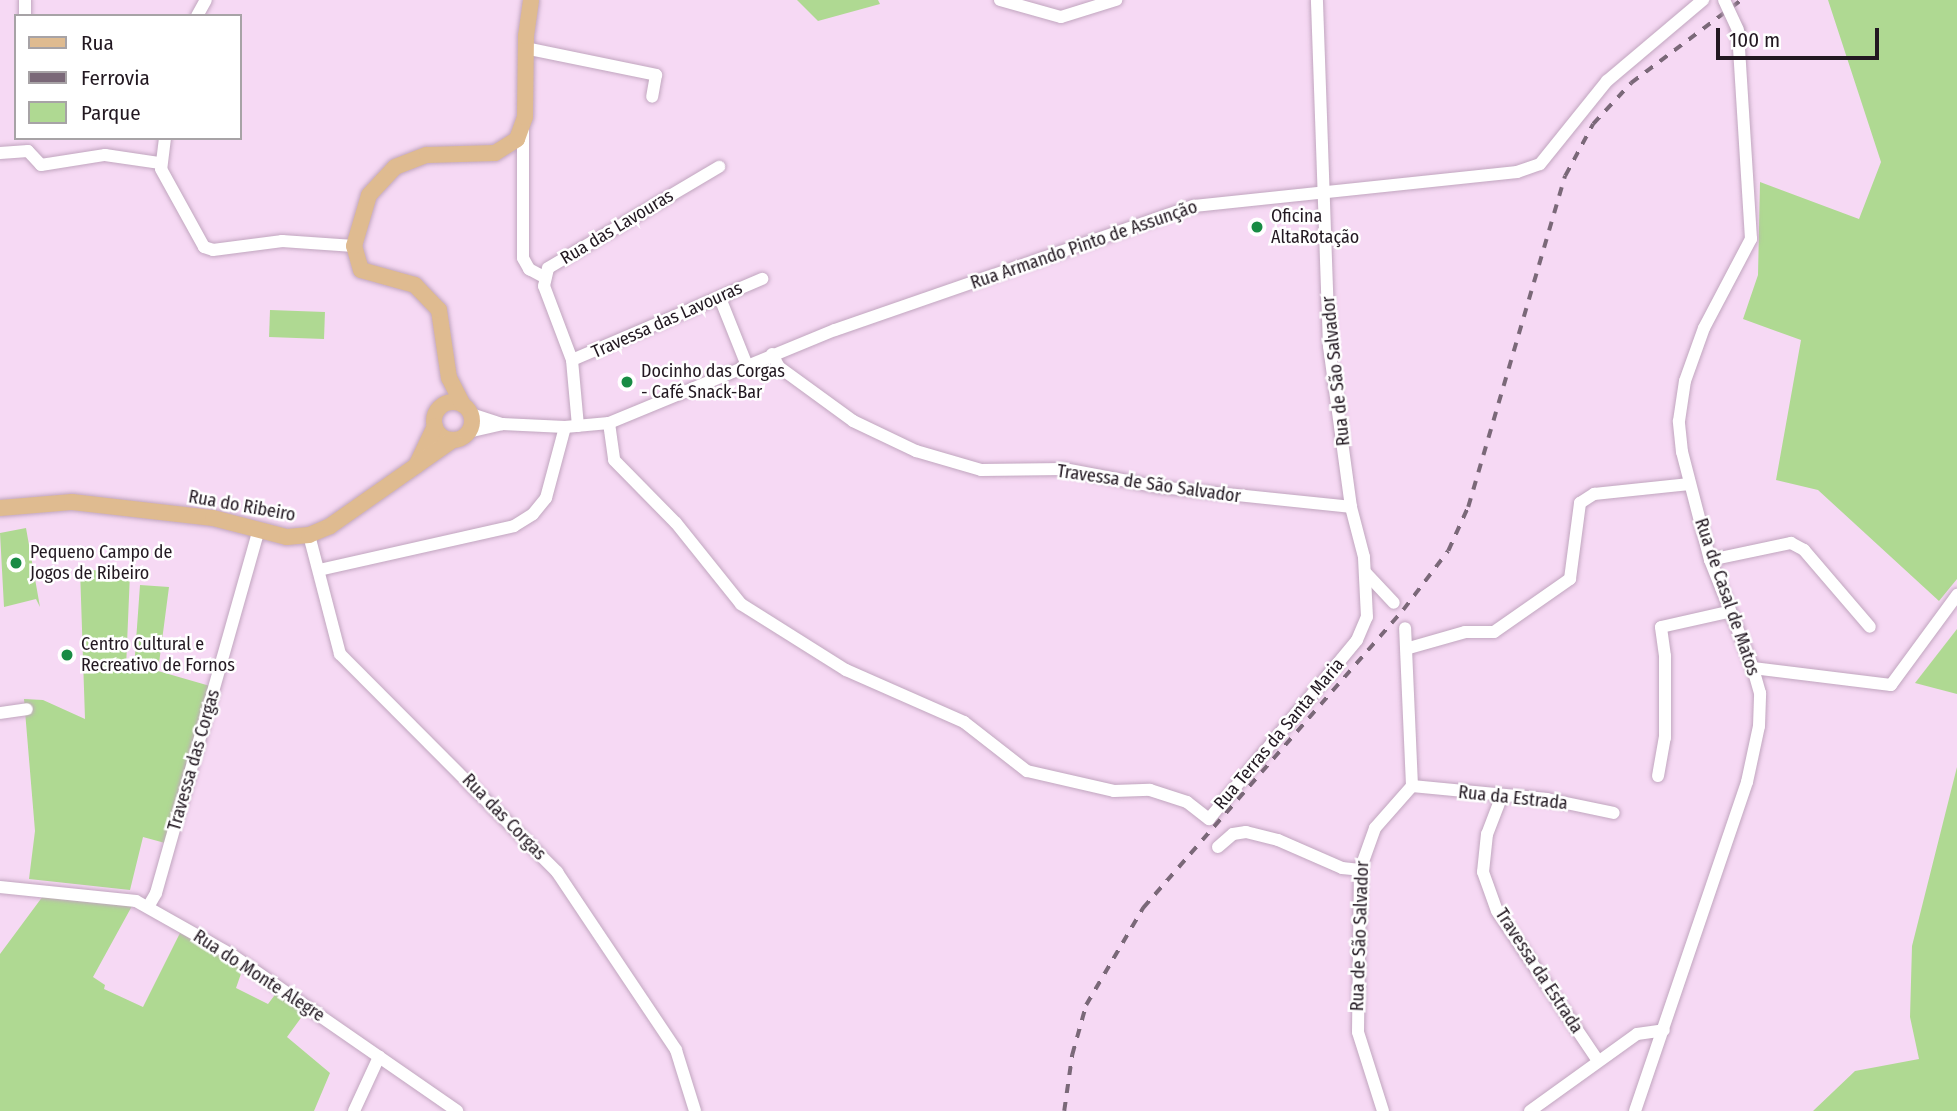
<!DOCTYPE html>
<html>
<head>
<meta charset="utf-8">
<style>
  body { margin:0 }
  #map { position:relative; width:1957px; height:1111px; overflow:hidden; background:#f6d9f4; font-family:"Fira Sans Condensed",sans-serif }
  div>[style] { position:absolute }
  .green>* { inset:0; background:#afd992; transform-origin:0 0 }
  .roads { filter:drop-shadow(0 0 2px #c1a6bf) drop-shadow(0 0 2px #c1a6bf) }
  .minor>* { height:12px; margin:-6px; padding:0 6px; transform-origin:6px; border-radius:6px; background:#fff }
  .major>* { height:16px; margin:-8px; padding:0 8px; transform-origin:8px; border-radius:8px; background:#dfbb90 }
  .major>.ring { margin:-8px; padding:0; box-sizing:content-box; background:none; border:16px solid #dfbb90; border-radius:50% }
  .rail>* { height:3.5px; margin-top:-1.75px; transform-origin:0; background:repeating-linear-gradient(90deg,#7a6878 0 9px,transparent 0 18px) }
  .bridges { filter:drop-shadow(0 0 2px #c1a6bf) drop-shadow(0 0 2px #c1a6bf) }
  .minor-bridge>* { height:12px; margin:-6px; padding:0 6px; transform-origin:6px; border-radius:6px; background:#fff }
  .dots>* { width:19px; height:19px; translate:-50% -50%; box-sizing:border-box; border:4px solid #fff; border-radius:50% }
  span { translate:-50% -50%; white-space:nowrap; text-align:center; line-height:1.15; -webkit-text-stroke:5px #fff; paint-order:stroke }
  .poi-label { font-size:18px; color:#221821 }
  .left { translate:0 -50%; text-align:left }
  .street-label { font-size:18px; color:#221821 }
  .legend { position:absolute; left:14px; top:14px; width:228px; height:126px; box-sizing:border-box; background:#fff; border:2px solid #a7a3a6; margin:0; padding:9px 12px; list-style:none; font-size:21px; color:#221821 }
  .legend li { display:flex; align-items:center; gap:14px; height:35px }
  .legend b { width:35px; border:2px solid #a7a3a6 }
  .scale { position:absolute; left:1716px; top:28px; width:163px; height:32px; box-sizing:border-box; border:4px solid #221821; border-top:0; padding-left:9px; font-size:21px; line-height:24px; white-space:nowrap; color:#221821; -webkit-text-stroke:5px #fff; paint-order:stroke }
</style>
</head>
<body>
<div id="map">
  <div class="green">
    <div style="clip-path:polygon(797px 0,878px 0,880px 4px,818px 21px)"></div>
    <div style="clip-path:polygon(1828px 0,1957px 0,1957px 579px,1939px 601px,1818px 490px,1776px 480px,1801px 340px,1743px 319px,1758px 275px,1760px 182px,1859px 219px,1881px 162px)"></div>
    <div style="left:270px;top:310px;width:55px;height:27px;rotate:2deg"></div>
    <div style="clip-path:polygon(26px 528px,40px 607px,36px 599px,4px 607px,0 533px)"></div>
    <div style="clip-path:polygon(80px 569px,130px 573px,126px 668px,134px 669px,140px 585px,169px 587px,158px 671px,210px 686px,165px 843px,143px 837px,130px 890px,29px 879px,35px 831px,24px 699px,43px 700px,85px 719px)"></div>
    <div style="clip-path:polygon(1957px 629px,1957px 694px,1915px 683px)"></div>
    <div style="clip-path:polygon(1957px 767px,1957px 1111px,1813px 1111px,1855px 1071px,1919px 1059px,1910px 1017px,1912px 946px)"></div>
    <div style="clip-path:polygon(43px 896px,132px 906px,93px 977px,105px 985px,104px 989px,143px 1007px,180px 933px,243px 968px,236px 988px,268px 1004px,277px 992px,306px 1011px,287px 1037px,330px 1073px,314px 1111px,0 1111px,0 954px)"></div>
  </div>
  <div class="roads">
    <div class="minor">
      <div style="left:1000px;top:0;width:63px;rotate:15.6deg"></div>
      <div style="left:1061px;top:17px;width:58px;rotate:-17.2deg"></div>
      <div style="left:25px;top:16px;width:16px;rotate:-90deg"></div>
      <div style="left:197px;top:16px;width:18px;rotate:-61deg"></div>
      <div style="left:525px;top:48px;width:134px;rotate:11.6deg"></div>
      <div style="left:656px;top:75px;width:22px;rotate:100deg"></div>
      <div style="left:523px;top:128px;width:130px;rotate:90deg"></div>
      <div style="left:523px;top:258px;width:13px;rotate:61deg"></div>
      <div style="left:529px;top:269px;width:17px;rotate:28deg"></div>
      <div style="left:165px;top:138px;width:31px;rotate:97deg"></div>
      <div style="left:161px;top:169px;width:89px;rotate:61.1deg"></div>
      <div style="left:204px;top:247px;width:9px;rotate:18deg"></div>
      <div style="left:213px;top:250px;width:70px;rotate:-7.4deg"></div>
      <div style="left:282px;top:241px;width:72px;rotate:4deg"></div>
      <div style="left:28px;top:151px;width:19px;rotate:47deg"></div>
      <div style="left:41px;top:165px;width:65px;rotate:-8.9deg"></div>
      <div style="left:105px;top:155px;width:56px;rotate:8.3deg"></div>
      <div style="left:0;top:153px;width:28px;rotate:-4deg"></div>
      <div style="left:720px;top:298px;width:70px;rotate:68.2deg"></div>
      <div style="left:772px;top:354px;width:15px;rotate:62deg"></div>
      <div style="left:779px;top:367px;width:92px;rotate:36.1deg"></div>
      <div style="left:853px;top:421px;width:70px;rotate:25.5deg"></div>
      <div style="left:916px;top:451px;width:68px;rotate:16.3deg"></div>
      <div style="left:981px;top:470px;width:83px;rotate:-0.7deg"></div>
      <div style="left:1064px;top:469px;width:97px;rotate:10.7deg"></div>
      <div style="left:1159px;top:487px;width:193px;rotate:5.9deg"></div>
      <div style="left:572px;top:360px;width:207px;rotate:-23.1deg"></div>
      <div style="left:471px;top:414px;width:33px;rotate:18deg"></div>
      <div style="left:502px;top:424px;width:63px;rotate:2.7deg"></div>
      <div style="left:565px;top:427px;width:44px;rotate:-5.2deg"></div>
      <div style="left:609px;top:423px;width:244px;rotate:-22.4deg"></div>
      <div style="left:835px;top:330px;width:380px;rotate:-19.1deg"></div>
      <div style="left:1194px;top:206px;width:325px;rotate:-6deg"></div>
      <div style="left:1517px;top:172px;width:24px;rotate:-19deg"></div>
      <div style="left:1540px;top:164px;width:107px;rotate:-51.1deg"></div>
      <div style="left:1607px;top:81px;width:126px;rotate:-40.2deg"></div>
      <div style="left:609px;top:423px;width:37px;rotate:82deg"></div>
      <div style="left:614px;top:460px;width:88px;rotate:45.5deg"></div>
      <div style="left:676px;top:523px;width:104px;rotate:51.3deg"></div>
      <div style="left:741px;top:604px;width:124px;rotate:32.2deg"></div>
      <div style="left:846px;top:670px;width:129px;rotate:23.8deg"></div>
      <div style="left:964px;top:722px;width:80px;rotate:37.9deg"></div>
      <div style="left:1027px;top:771px;width:89px;rotate:12.9deg"></div>
      <div style="left:1114px;top:791px;width:36px;rotate:-2deg"></div>
      <div style="left:1150px;top:790px;width:39px;rotate:18deg"></div>
      <div style="left:1187px;top:802px;width:28px;rotate:38deg"></div>
      <div style="left:1209px;top:819px;width:232px;rotate:-50.4deg"></div>
      <div style="left:1357px;top:640px;width:25px;rotate:-67deg"></div>
      <div style="left:1367px;top:617px;width:60px;rotate:-92.9deg"></div>
      <div style="left:1364px;top:557px;width:52px;rotate:-104.6deg"></div>
      <div style="left:1351px;top:507px;width:162px;rotate:-97.8deg"></div>
      <div style="left:1329px;top:346px;width:346px;rotate:-92deg"></div>
      <div style="left:578px;top:426px;width:66px;rotate:-95.2deg"></div>
      <div style="left:572px;top:360px;width:79px;rotate:-110.7deg"></div>
      <div style="left:544px;top:286px;width:18px;rotate:-77deg"></div>
      <div style="left:548px;top:268px;width:199px;rotate:-30.6deg"></div>
      <div style="left:468px;top:432px;width:35px;rotate:-13deg"></div>
      <div style="left:309px;top:535px;width:123px;rotate:75.4deg"></div>
      <div style="left:340px;top:654px;width:308px;rotate:45.1deg"></div>
      <div style="left:557px;top:872px;width:214px;rotate:56.2deg"></div>
      <div style="left:676px;top:1050px;width:64px;rotate:72.7deg"></div>
      <div style="left:1710px;top:560px;width:83px;rotate:-11.9deg"></div>
      <div style="left:1791px;top:543px;width:15px;rotate:28deg"></div>
      <div style="left:1804px;top:550px;width:101px;rotate:49.4deg"></div>
      <div style="left:319px;top:570px;width:200px;rotate:-12.7deg"></div>
      <div style="left:514px;top:526px;width:22px;rotate:-32deg"></div>
      <div style="left:533px;top:514px;width:21px;rotate:-51deg"></div>
      <div style="left:546px;top:498px;width:73px;rotate:-75deg"></div>
      <div style="left:1365px;top:572px;width:42px;rotate:46.9deg"></div>
      <div style="left:1409px;top:648px;width:58px;rotate:-15.9deg"></div>
      <div style="left:1465px;top:632px;width:29px"></div>
      <div style="left:1494px;top:632px;width:93px;rotate:-34.9deg"></div>
      <div style="left:1570px;top:579px;width:77px;rotate:-82.5deg"></div>
      <div style="left:1580px;top:503px;width:17px;rotate:-33deg"></div>
      <div style="left:1594px;top:494px;width:96px;rotate:-6deg"></div>
      <div style="left:1753px;top:668px;width:139px;rotate:7deg"></div>
      <div style="left:1891px;top:685px;width:112px;rotate:-53.7deg"></div>
      <div style="left:0;top:713px;width:27px;rotate:-8deg"></div>
      <div style="left:1658px;top:776px;width:39px;rotate:-80deg"></div>
      <div style="left:1665px;top:738px;width:82px;rotate:-90deg"></div>
      <div style="left:1665px;top:656px;width:29px;rotate:-98deg"></div>
      <div style="left:1661px;top:627px;width:69px;rotate:-12.6deg"></div>
      <div style="left:1412px;top:786px;width:136px;rotate:5.5deg"></div>
      <div style="left:1547px;top:799px;width:68px;rotate:11.8deg"></div>
      <div style="left:1501px;top:798px;width:39px;rotate:111deg"></div>
      <div style="left:1487px;top:834px;width:38px;rotate:96deg"></div>
      <div style="left:1483px;top:872px;width:41px;rotate:70.3deg"></div>
      <div style="left:1497px;top:911px;width:181px;rotate:56deg"></div>
      <div style="left:1218px;top:847px;width:20px;rotate:-41deg"></div>
      <div style="left:1233px;top:834px;width:13px;rotate:-9deg"></div>
      <div style="left:1246px;top:832px;width:33px;rotate:14deg"></div>
      <div style="left:1278px;top:840px;width:70px;rotate:23.6deg"></div>
      <div style="left:1342px;top:868px;width:18px;rotate:6deg"></div>
      <div style="left:0;top:887px;width:137px;rotate:5.9deg"></div>
      <div style="left:136px;top:901px;width:110px;rotate:29.4deg"></div>
      <div style="left:232px;top:955px;width:274px;rotate:34.7deg"></div>
      <div style="left:148px;top:907px;width:16px;rotate:-60deg"></div>
      <div style="left:156px;top:893px;width:378px;rotate:-74.2deg"></div>
      <div style="left:354px;top:1111px;width:60px;rotate:-65.2deg"></div>
      <div style="left:1383px;top:1111px;width:83px;rotate:-107.6deg"></div>
      <div style="left:1358px;top:1032px;width:162px;rotate:-89.3deg"></div>
      <div style="left:1360px;top:870px;width:45px;rotate:-70.3deg"></div>
      <div style="left:1375px;top:828px;width:56px;rotate:-48.6deg"></div>
      <div style="left:1412px;top:786px;width:158px;rotate:-92.5deg"></div>
      <div style="left:1530px;top:1111px;width:132px;rotate:-35.7deg"></div>
      <div style="left:1637px;top:1034px;width:27px;rotate:-8deg"></div>
      <div style="left:1635px;top:1111px;width:348px;rotate:-71.2deg"></div>
      <div style="left:1747px;top:782px;width:57px;rotate:-77.9deg"></div>
      <div style="left:1759px;top:726px;width:33px;rotate:-88deg"></div>
      <div style="left:1760px;top:693px;width:26px;rotate:-106deg"></div>
      <div style="left:1753px;top:668px;width:116px;rotate:-111.7deg"></div>
      <div style="left:1710px;top:560px;width:112px;rotate:-104.5deg"></div>
      <div style="left:1682px;top:452px;width:31px;rotate:-96deg"></div>
      <div style="left:1679px;top:421px;width:40px;rotate:-81.5deg"></div>
      <div style="left:1685px;top:381px;width:56px;rotate:-70.3deg"></div>
      <div style="left:1704px;top:328px;width:101px;rotate:-62.2deg"></div>
      <div style="left:1751px;top:239px;width:209px;rotate:-93.6deg"></div>
    </div>
    <div class="major">
      <div class="ring" style="left:434px;top:402px;width:22px;height:22px"></div>
      <div style="left:463px;top:405px;width:30px;rotate:-117deg"></div>
      <div style="left:449px;top:378px;width:69px;rotate:-98.4deg"></div>
      <div style="left:439px;top:310px;width:35px;rotate:-134deg"></div>
      <div style="left:415px;top:285px;width:56px;rotate:-164.5deg"></div>
      <div style="left:361px;top:270px;width:25px;rotate:-106deg"></div>
      <div style="left:354px;top:246px;width:53px;rotate:-73.6deg"></div>
      <div style="left:369px;top:195px;width:38px;rotate:-47deg"></div>
      <div style="left:395px;top:167px;width:34px;rotate:-21deg"></div>
      <div style="left:427px;top:155px;width:68px;rotate:-1.7deg"></div>
      <div style="left:495px;top:153px;width:26px;rotate:-32deg"></div>
      <div style="left:517px;top:139px;width:23px;rotate:-70deg"></div>
      <div style="left:525px;top:117px;width:81px;rotate:-89.3deg"></div>
      <div style="left:526px;top:36px;width:36px;rotate:-82deg"></div>
      <div style="left:416px;top:466px;width:44px;rotate:-64.6deg"></div>
      <div style="left:0;top:508px;width:72px;rotate:-4.8deg"></div>
      <div style="left:72px;top:502px;width:142px;rotate:6.5deg"></div>
      <div style="left:213px;top:518px;width:76px;rotate:14.4deg"></div>
      <div style="left:287px;top:537px;width:22px;rotate:-5deg"></div>
      <div style="left:309px;top:535px;width:23px;rotate:-23deg"></div>
      <div style="left:330px;top:526px;width:150px;rotate:-35deg"></div>
    </div>
  </div>
  <div class="rail">
    <div style="left:1064px;top:1111px;width:57px;rotate:-81.9deg"></div>
    <div style="left:1072px;top:1055px;width:52px;rotate:-74.4deg"></div>
    <div style="left:1086px;top:1005px;width:113px;rotate:-59.6deg"></div>
    <div style="left:1143px;top:908px;width:395px;rotate:-48.9deg"></div>
    <div style="left:1403px;top:610px;width:74px;rotate:-52.7deg"></div>
    <div style="left:1448px;top:551px;width:48px;rotate:-65.6deg"></div>
    <div style="left:1468px;top:507px;width:345px;rotate:-73.7deg"></div>
    <div style="left:1565px;top:176px;width:59px;rotate:-61.7deg"></div>
    <div style="left:1593px;top:124px;width:56px;rotate:-47.2deg"></div>
    <div style="left:1631px;top:83px;width:138px;rotate:-37deg"></div>
  </div>
  <div class="bridges">
    <div class="minor-bridge">
      <div style="left:1724px;top:0;width:33px;rotate:65deg"></div>
    </div>
  </div>
  <div class="dots">
    <div style="left:1257px;top:227px;background:#188b44"></div>
    <div style="left:627px;top:382px;background:#188b44"></div>
    <div style="left:16px;top:563px;background:#188b44"></div>
    <div style="left:67px;top:655px;background:#188b44"></div>
  </div>
  <div class="poi-label">
    <span class="left" style="left:1271px;top:227px">Oficina<br>AltaRotação</span>
    <span class="left" style="left:641px;top:382px">Docinho das Corgas<br>- Café Snack-Bar</span>
    <span class="left" style="left:30px;top:563px">Pequeno Campo de<br>Jogos de Ribeiro</span>
    <span class="left" style="left:81px;top:655px">Centro Cultural e<br>Recreativo de Fornos</span>
  </div>
  <div class="street-label">
    <span style="left:617px;top:227px;rotate:-31deg">Rua das Lavouras</span>
    <span style="left:1084px;top:245px;rotate:-19deg">Rua Armando Pinto de Assunção</span>
    <span style="left:667px;top:320px;rotate:-24deg">Travessa das Lavouras</span>
    <span style="left:1336px;top:371px;rotate:-96deg">Rua de São Salvador</span>
    <span style="left:1149px;top:484px;rotate:8deg">Travessa de São Salvador</span>
    <span style="left:242px;top:506px;rotate:10deg">Rua do Ribeiro</span>
    <span style="left:1727px;top:597px;rotate:71deg">Rua de Casal de Matos</span>
    <span style="left:1279px;top:734px;rotate:-50deg">Rua Terras da Santa Maria</span>
    <span style="left:194px;top:760px;rotate:-74deg">Travessa das Corgas</span>
    <span style="left:1513px;top:798px;rotate:6deg">Rua da Estrada</span>
    <span style="left:504px;top:817px;rotate:46deg">Rua das Corgas</span>
    <span style="left:1360px;top:936px;rotate:-88deg">Rua de São Salvador</span>
    <span style="left:1539px;top:971px;rotate:57deg">Travessa da Estrada</span>
    <span style="left:259px;top:976px;rotate:33deg">Rua do Monte Alegre</span>
  </div>
  <ul class="legend">
  <li><b style="height:9px;background:#dfbb90"></b>Rua</li>
  <li><b style="height:9px;background:#7a6878"></b>Ferrovia</li>
  <li><b style="height:19px;background:#afd992"></b>Parque</li>
  </ul>
  <div class="scale">100 m</div>
</div>
</body>
</html>
